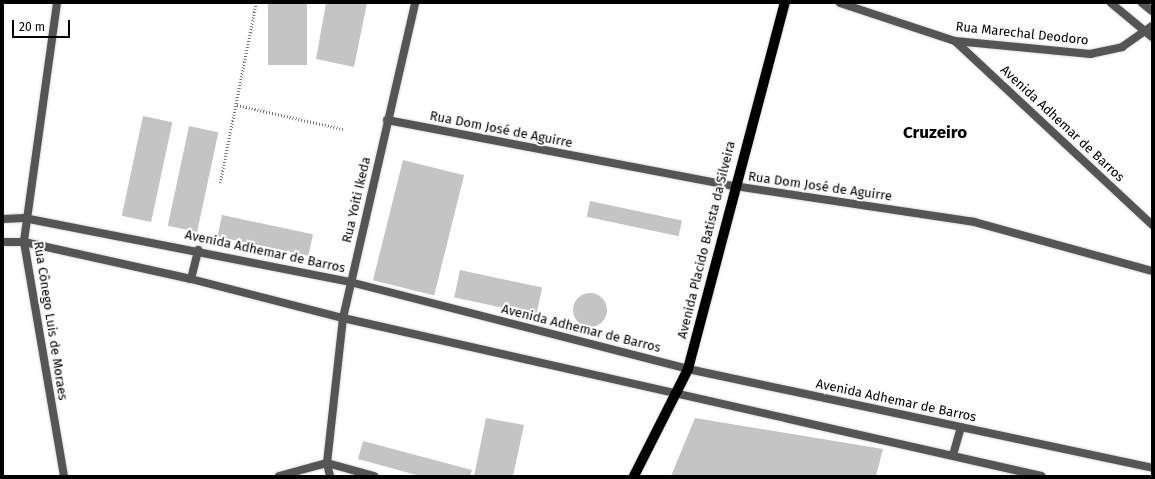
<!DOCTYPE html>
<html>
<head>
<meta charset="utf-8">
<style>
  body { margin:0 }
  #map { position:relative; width:1155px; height:479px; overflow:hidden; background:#fff; font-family:"Fira Sans",sans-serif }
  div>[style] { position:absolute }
  .building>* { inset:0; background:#c4c4c4; transform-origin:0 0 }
  .round { border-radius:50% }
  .path>* { height:2.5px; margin-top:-1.25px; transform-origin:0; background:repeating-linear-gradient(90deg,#777 0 1px,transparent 0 3px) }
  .roads { filter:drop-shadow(0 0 1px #dbdbdb) drop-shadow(0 0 1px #dbdbdb) }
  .minor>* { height:8px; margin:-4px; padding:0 4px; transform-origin:4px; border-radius:4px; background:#555 }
  .tertiary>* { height:8px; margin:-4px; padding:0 4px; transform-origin:4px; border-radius:4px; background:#555 }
  .primary>* { height:10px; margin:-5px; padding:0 5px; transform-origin:5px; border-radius:5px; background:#000 }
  span { translate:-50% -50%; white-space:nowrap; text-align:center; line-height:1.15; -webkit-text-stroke:4px #fff; paint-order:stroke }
  .street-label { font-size:13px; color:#000 }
  .district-label { font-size:17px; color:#000; font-weight:700 }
  .frame { position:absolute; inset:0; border:4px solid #000; pointer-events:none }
  .scale { position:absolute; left:12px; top:20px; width:58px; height:18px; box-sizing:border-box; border:2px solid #000; border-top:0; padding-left:5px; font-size:12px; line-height:14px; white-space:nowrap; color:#000; -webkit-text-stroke:3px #fff; paint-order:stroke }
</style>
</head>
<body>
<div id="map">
  <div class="building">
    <div style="left:268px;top:3px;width:39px;height:62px"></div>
    <div style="clip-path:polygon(326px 3px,367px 3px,354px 67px,316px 59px)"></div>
    <div style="left:143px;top:116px;width:30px;height:102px;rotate:12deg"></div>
    <div style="left:189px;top:126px;width:30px;height:102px;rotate:12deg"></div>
    <div style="left:403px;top:160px;width:63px;height:124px;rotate:14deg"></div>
    <div style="left:590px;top:201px;width:94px;height:16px;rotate:12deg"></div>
    <div style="left:222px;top:215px;width:93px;height:22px;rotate:12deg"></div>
    <div style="left:460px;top:270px;width:84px;height:28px;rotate:12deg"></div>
    <div class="round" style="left:573px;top:293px;width:34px;height:34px"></div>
    <div style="clip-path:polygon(486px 418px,524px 425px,513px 476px,474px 476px)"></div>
    <div style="clip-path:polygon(695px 418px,883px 449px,876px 476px,671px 476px)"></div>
    <div style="clip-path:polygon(363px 441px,472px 470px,470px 476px,420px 476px,358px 459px)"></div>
  </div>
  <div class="path">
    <div style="left:237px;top:105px;width:109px;rotate:12.8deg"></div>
    <div style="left:220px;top:183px;width:184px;rotate:-78.7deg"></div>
  </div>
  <div class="roads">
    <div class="minor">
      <div style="left:57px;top:3px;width:241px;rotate:97.9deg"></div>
      <div style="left:24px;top:242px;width:237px;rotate:80.3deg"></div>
      <div style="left:840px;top:3px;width:121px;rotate:18.3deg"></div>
      <div style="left:955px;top:41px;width:136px;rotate:5.5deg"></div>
      <div style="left:1090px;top:54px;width:33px;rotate:-12deg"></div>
      <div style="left:1122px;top:47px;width:37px;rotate:-35deg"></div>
      <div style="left:955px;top:41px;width:270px;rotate:43deg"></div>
      <div style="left:387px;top:120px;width:353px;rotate:10.8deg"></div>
      <div style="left:734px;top:186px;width:243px;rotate:8.5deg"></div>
      <div style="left:974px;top:222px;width:185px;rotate:15.4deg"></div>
      <div style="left:3px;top:219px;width:21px;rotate:-3deg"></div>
      <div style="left:24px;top:218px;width:332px;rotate:11.1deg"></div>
      <div style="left:350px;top:282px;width:349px;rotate:14.4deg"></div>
      <div style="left:688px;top:369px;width:474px;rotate:12deg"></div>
      <div style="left:3px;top:242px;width:21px"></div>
      <div style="left:24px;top:242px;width:171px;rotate:12.5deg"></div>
      <div style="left:191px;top:279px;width:157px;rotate:14.4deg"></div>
      <div style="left:343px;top:318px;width:716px;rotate:12.75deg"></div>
      <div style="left:191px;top:279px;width:30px;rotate:-76deg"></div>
      <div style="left:953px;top:455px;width:29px;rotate:-74deg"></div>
      <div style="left:279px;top:476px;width:50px;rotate:-15.2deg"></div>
      <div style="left:327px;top:463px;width:49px;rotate:15.5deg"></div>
      <div style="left:330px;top:476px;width:13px;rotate:-103deg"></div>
      <div style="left:327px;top:463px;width:146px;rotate:-83.7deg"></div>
      <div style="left:343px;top:318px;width:323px;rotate:-77.1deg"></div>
    </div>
    <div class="tertiary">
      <div style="left:1111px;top:3px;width:53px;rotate:39.7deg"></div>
      <div style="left:1142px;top:3px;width:13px;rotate:39deg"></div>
    </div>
    <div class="primary">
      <div style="left:634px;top:476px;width:120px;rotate:-63.2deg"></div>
      <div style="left:688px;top:369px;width:379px;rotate:-75.2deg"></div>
    </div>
  </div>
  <div class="street-label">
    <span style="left:1022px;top:34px;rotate:6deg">Rua Marechal Deodoro</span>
    <span style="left:1062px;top:124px;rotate:43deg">Avenida Adhemar de Barros</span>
    <span style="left:501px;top:130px;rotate:11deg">Rua Dom José de Aguirre</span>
    <span style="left:820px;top:187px;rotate:8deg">Rua Dom José de Aguirre</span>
    <span style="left:357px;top:200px;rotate:-77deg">Rua Yoiti Ikeda</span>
    <span style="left:707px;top:240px;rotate:-76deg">Avenida Placido Batista da Silveira</span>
    <span style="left:265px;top:252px;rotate:12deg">Avenida Adhemar de Barros</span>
    <span style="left:50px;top:321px;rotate:81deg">Rua Cônego Luis de Moraes</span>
    <span style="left:581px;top:329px;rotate:14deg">Avenida Adhemar de Barros</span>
    <span style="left:896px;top:401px;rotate:12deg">Avenida Adhemar de Barros</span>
  </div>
  <div class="district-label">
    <span style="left:935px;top:133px">Cruzeiro</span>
  </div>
  <div class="frame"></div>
  <div class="scale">20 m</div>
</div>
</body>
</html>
